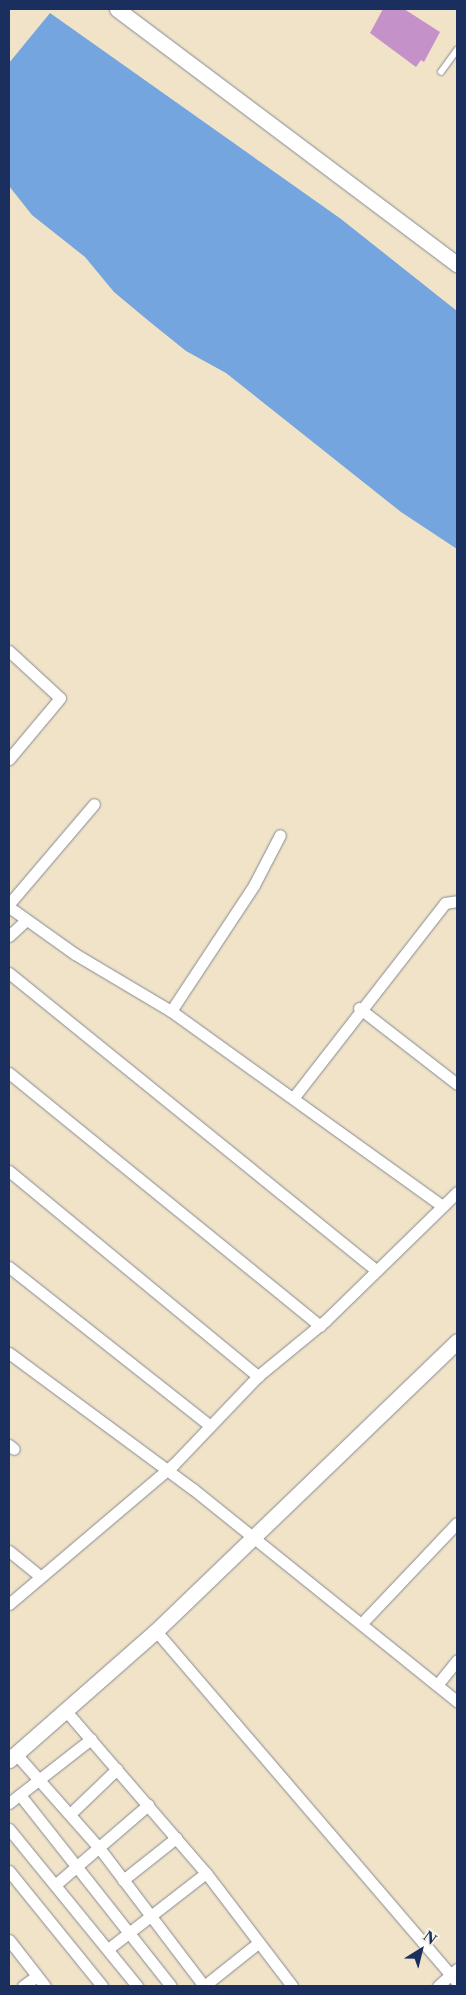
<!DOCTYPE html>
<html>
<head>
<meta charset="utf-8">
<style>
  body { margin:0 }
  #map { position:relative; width:466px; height:1995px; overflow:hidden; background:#f0e3c8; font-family:"Libre Caslon Text",serif }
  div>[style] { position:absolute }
  .water>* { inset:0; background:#74a5de }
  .building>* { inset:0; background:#c591c9 }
  .roads { filter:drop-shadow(0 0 1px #868993) drop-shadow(0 0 1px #868993) }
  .service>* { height:5.5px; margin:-2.75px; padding:0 2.75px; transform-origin:2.75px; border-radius:2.75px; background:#fff }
  .minor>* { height:11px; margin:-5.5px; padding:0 5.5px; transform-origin:5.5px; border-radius:5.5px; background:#fff }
  .tertiary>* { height:15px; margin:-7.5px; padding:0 7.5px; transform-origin:7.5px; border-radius:7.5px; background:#fff }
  span { translate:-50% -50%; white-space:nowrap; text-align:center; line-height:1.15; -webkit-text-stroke:4px #f7f3e8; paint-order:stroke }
  .frame { position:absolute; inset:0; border:10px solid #1b2f5e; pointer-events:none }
  .north { position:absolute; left:396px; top:1925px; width:50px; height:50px; -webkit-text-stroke:4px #f7f3e8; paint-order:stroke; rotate:36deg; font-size:14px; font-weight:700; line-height:20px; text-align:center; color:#1b2f5e }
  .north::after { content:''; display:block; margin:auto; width:18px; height:22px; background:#1b2f5e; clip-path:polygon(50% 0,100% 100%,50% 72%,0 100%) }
</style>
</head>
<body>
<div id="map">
  <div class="water">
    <div style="clip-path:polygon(50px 13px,341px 219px,457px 311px,457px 549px,401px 512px,226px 373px,186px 351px,150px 322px,114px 292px,85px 257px,32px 215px,9px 186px,9px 63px)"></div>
  </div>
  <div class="building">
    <div style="clip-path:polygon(383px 9px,404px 9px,440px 32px,424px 62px,421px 60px,416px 67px,370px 33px)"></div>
  </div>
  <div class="roads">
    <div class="service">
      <div style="left:441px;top:72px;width:27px;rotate:-54deg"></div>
    </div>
    <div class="minor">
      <div style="left:9px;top:651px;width:69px;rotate:42.7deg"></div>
      <div style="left:60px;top:698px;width:80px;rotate:129.9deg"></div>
      <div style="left:9px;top:904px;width:131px;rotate:-49.6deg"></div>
      <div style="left:9px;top:907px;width:81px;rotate:35.5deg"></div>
      <div style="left:75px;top:954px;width:112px;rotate:30.7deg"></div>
      <div style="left:171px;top:1011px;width:332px;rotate:35.7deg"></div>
      <div style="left:9px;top:936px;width:22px;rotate:-43deg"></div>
      <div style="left:9px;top:973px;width:470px;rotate:39deg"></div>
      <div style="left:359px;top:1008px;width:124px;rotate:37.8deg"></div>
      <div style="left:171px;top:1011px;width:151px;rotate:-56.6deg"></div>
      <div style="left:254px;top:885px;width:56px;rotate:-62.5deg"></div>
      <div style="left:9px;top:1073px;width:401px;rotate:39.1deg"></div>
      <div style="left:294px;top:1097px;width:246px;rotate:-52.1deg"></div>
      <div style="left:445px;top:903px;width:12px;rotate:-9deg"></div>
      <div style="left:9px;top:1171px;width:323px;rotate:39.5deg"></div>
      <div style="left:9px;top:1267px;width:255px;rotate:38.3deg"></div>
      <div style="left:9px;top:1353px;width:229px;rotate:36.5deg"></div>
      <div style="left:193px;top:1489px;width:339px;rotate:38.8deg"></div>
      <div style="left:9px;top:1445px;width:6px;rotate:39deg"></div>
      <div style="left:9px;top:1551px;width:40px;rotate:39deg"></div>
      <div style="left:9px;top:1604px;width:216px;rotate:-40.3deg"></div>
      <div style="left:174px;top:1464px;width:122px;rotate:-46.3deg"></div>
      <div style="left:258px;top:1376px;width:87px;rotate:-39.4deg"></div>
      <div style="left:325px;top:1321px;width:185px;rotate:-44.3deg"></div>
      <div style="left:362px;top:1623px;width:138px;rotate:-46.5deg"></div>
      <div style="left:156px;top:1631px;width:462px;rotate:49.4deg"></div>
      <div style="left:437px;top:1685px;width:32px;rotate:-51deg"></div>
      <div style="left:66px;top:1711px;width:214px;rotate:49.2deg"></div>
      <div style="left:206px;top:1873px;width:142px;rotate:52.7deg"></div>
      <div style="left:16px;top:1754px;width:127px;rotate:48.5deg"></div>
      <div style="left:100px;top:1849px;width:172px;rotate:52.8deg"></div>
      <div style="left:20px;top:1795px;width:243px;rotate:51.7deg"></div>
      <div style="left:9px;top:1803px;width:104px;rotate:-38deg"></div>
      <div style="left:70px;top:1814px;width:65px;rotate:-43.8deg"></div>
      <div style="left:9px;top:1829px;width:203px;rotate:50.8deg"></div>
      <div style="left:9px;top:1871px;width:148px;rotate:51deg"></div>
      <div style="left:123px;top:1880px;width:68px;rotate:-38.4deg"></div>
      <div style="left:55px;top:1885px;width:123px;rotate:-40.7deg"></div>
      <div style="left:9px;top:1940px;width:58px;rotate:52deg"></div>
      <div style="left:108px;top:1949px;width:124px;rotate:-37.8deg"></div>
      <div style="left:23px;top:1986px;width:17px;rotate:-36deg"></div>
      <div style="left:204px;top:1986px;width:69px;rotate:-38.5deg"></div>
      <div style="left:438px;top:1986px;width:25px;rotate:-42deg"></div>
    </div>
    <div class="tertiary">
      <div style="left:117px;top:9px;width:425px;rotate:36.9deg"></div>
      <div style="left:9px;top:1760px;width:196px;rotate:-41.3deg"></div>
      <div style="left:156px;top:1631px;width:418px;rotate:-43.9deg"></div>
    </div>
  </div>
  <div class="frame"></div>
  <div class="north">N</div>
</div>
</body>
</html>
